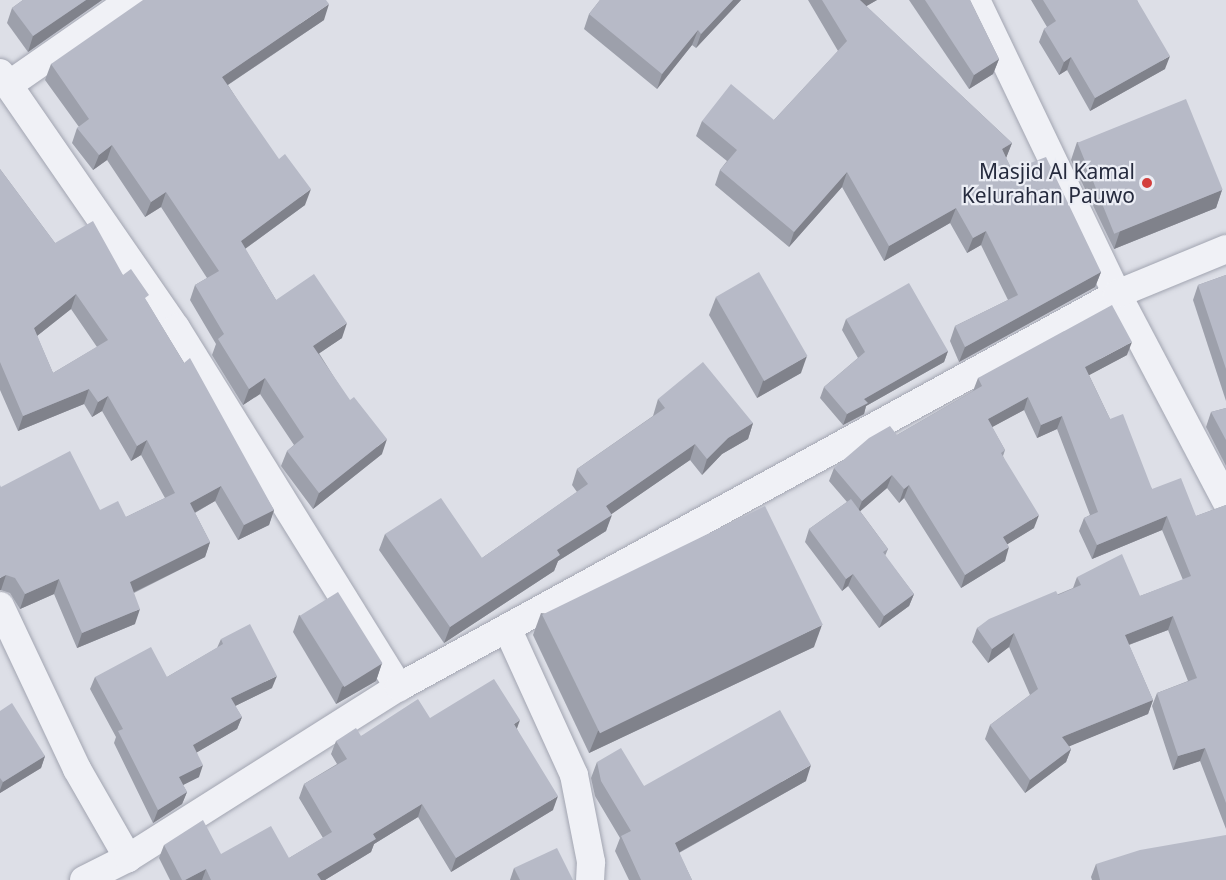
<!DOCTYPE html>
<html>
<head>
<meta charset="utf-8">
<style>
  body { margin:0 }
  #map { position:relative; width:1226px; height:880px; overflow:hidden; background:#dddfe7; font-family:"Noto Sans",sans-serif }
  div>[style] { position:absolute }
  .roads { filter:drop-shadow(0 0 2px #a2a5b1) drop-shadow(0 0 2px #a2a5b1) }
  .minor>* { height:28px; margin:-14px; padding:0 14px; transform-origin:14px; border-radius:14px; background:#f0f1f6 }
  .wall>* { inset:0; background:#9da0ab }
  .shaded-wall>* { inset:0; background:#80828b }
  .building>* { inset:0; background:#b7bac7; transform-origin:0 0 }
  .dots>* { width:16px; height:16px; translate:-50% -50%; box-sizing:border-box; border:3px solid #eceef5; border-radius:50% }
  span { translate:-50% -50%; white-space:nowrap; text-align:center; line-height:1.15; -webkit-text-stroke:4.5px #eceef5; paint-order:stroke }
  .poi-label { font-size:21px; color:#262b3e }
  .right { translate:-100% -50%; text-align:right }
</style>
</head>
<body>
<div id="map">
  <div class="roads">
    <div class="minor">
      <div style="left:976px;top:0;width:326px;rotate:64.4deg"></div>
      <div style="left:1117px;top:294px;width:234px;rotate:62.2deg"></div>
      <div style="left:0;top:73px;width:310px;rotate:55.4deg"></div>
      <div style="left:176px;top:328px;width:423px;rotate:58.2deg"></div>
      <div style="left:10px;top:84px;width:147px;rotate:-34.8deg"></div>
      <div style="left:0;top:606px;width:180px;rotate:64.7deg"></div>
      <div style="left:77px;top:769px;width:103px;rotate:60.2deg"></div>
      <div style="left:508px;top:630px;width:159px;rotate:65.5deg"></div>
      <div style="left:574px;top:775px;width:89px;rotate:78.9deg"></div>
      <div style="left:591px;top:862px;width:18px;rotate:93deg"></div>
      <div style="left:84px;top:880px;width:49px;rotate:-26.6deg"></div>
      <div style="left:128px;top:858px;width:320px;rotate:-32.3deg"></div>
      <div style="left:399px;top:687px;width:819px;rotate:-28.69deg"></div>
      <div style="left:1117px;top:294px;width:118px;rotate:-22.4deg"></div>
    </div>
  </div>
  <div class="wall">
    <div style="clip-path:polygon(23px 0,102px 0,28px 52px,7px 23px,12px 8px)"></div>
    <div style="clip-path:polygon(600px 0,741px 0,696px 48px,692px 45px,657px 89px,584px 29px,589px 14px)"></div>
    <div style="clip-path:polygon(808px 0,877px 0,866px 6px,1012px 143px,1006px 158px,1012px 170px,1101px 272px,1095px 287px,959px 362px,950px 341px,955px 326px,1008px 300px,981px 245px,967px 253px,950px 223px,884px 261px,842px 187px,789px 247px,715px 185px,720px 170px,727px 161px,696px 136px,702px 121px,774px 120px,838px 51px)"></div>
    <div style="clip-path:polygon(909px 0,970px 0,999px 59px,993px 74px,969px 89px)"></div>
    <div style="clip-path:polygon(1031px 0,1137px 0,1165px 69px,1090px 111px,1067px 70px,1059px 75px,1039px 42px,1044px 29px,1047px 27px)"></div>
    <div style="clip-path:polygon(324px 20px,228px 85px,305px 205px,245px 249px,276px 300px,342px 338px,319px 353px,382px 454px,313px 509px,281px 466px,287px 451px,294px 445px,260px 394px,243px 405px,212px 355px,216px 344px,190px 300px,195px 285px,207px 278px,161px 207px,145px 217px,107px 160px,93px 170px,72px 143px,77px 128px,79px 127px,45px 80px,51px 64px)"></div>
    <div style="clip-path:polygon(1077px 142px,1222px 190px,1216px 208px,1114px 249px,1071px 160px)"></div>
    <div style="clip-path:polygon(evenodd,0 169px,55px 243px,123px 275px,147px 302px,274px 510px,269px 525px,238px 540px,215px 501px,195px 513px,210px 542px,205px 557px,134px 593px,135px 624px,77px 648px,54px 594px,20px 609px,10px 593px,1px 590px,1px 487px,100px 510px,126px 517px,165px 498px,141px 455px,131px 461px,102px 411px,92px 417px,84px 404px,18px 431px,0 390px,0 169px,71px 309px,97px 347px,53px 373px,37px 336px,71px 309px)"></div>
    <div style="clip-path:polygon(1226px 275px,1226px 401px,1193px 300px,1198px 285px)"></div>
    <div style="clip-path:polygon(716px 297px,801px 373px,757px 398px,709px 315px)"></div>
    <div style="clip-path:polygon(846px 319px,948px 351px,944px 362px,866px 406px,864px 414px,843px 425px,820px 398px,824px 387px,858px 358px,842px 330px)"></div>
    <div style="clip-path:polygon(1127px 355px,1089px 375px,1110px 419px,1152px 489px,1196px 516px,1226px 505px,1226px 829px,1200px 761px,1173px 770px,1152px 706px,1157px 693px,1188px 681px,1168px 630px,1129px 645px,1153px 700px,1148px 714px,1069px 746px,1071px 749px,1066px 762px,1025px 793px,985px 739px,990px 725px,1030px 695px,1009px 647px,988px 663px,972px 642px,977px 628px,1073px 588px,1077px 577px,1140px 596px,1183px 580px,1162px 530px,1092px 559px,1079px 531px,1084px 518px,1090px 515px,1057px 429px,1037px 438px,1024px 410px,992px 427px,1005px 450px,1003px 456px,1034px 528px,1007px 544px,1005px 561px,961px 588px,904px 498px,899px 503px,887px 488px,860px 511px,888px 549px,885px 556px,914px 594px,909px 606px,879px 628px,848px 586px,842px 591px,805px 542px,809px 529px,847px 502px,829px 481px,834px 468px,897px 435px,973px 391px,978px 378px)"></div>
    <div style="clip-path:polygon(658px 399px,753px 423px,748px 439px,722px 454px,702px 475px,690px 460px,611px 514px,606px 531px,558px 561px,554px 571px,444px 643px,379px 550px,385px 534px,482px 558px,577px 492px,572px 485px,577px 469px,653px 416px)"></div>
    <div style="clip-path:polygon(1226px 408px,1226px 466px,1206px 427px,1211px 412px)"></div>
    <div style="clip-path:polygon(541px 613px,814px 647px,589px 753px,533px 635px)"></div>
    <div style="clip-path:polygon(299px 615px,382px 663px,376px 681px,336px 704px,293px 632px)"></div>
    <div style="clip-path:polygon(221px 639px,272px 688px,235px 706px,242px 717px,237px 729px,197px 752px,199px 777px,183px 785px,187px 792px,182px 804px,153px 823px,114px 743px,116px 737px,90px 689px,95px 677px,167px 677px,217px 648px)"></div>
    <div style="clip-path:polygon(0 711px,45px 756px,41px 768px,0 793px)"></div>
    <div style="clip-path:polygon(430px 718px,517px 729px,553px 810px,451px 872px,418px 817px,374px 844px,371px 852px,325px 880px,170px 880px,159px 858px,164px 845px,221px 854px,289px 858px,323px 838px,299px 798px,304px 784px,337px 764px,331px 754px,336px 741px,361px 736px)"></div>
    <div style="clip-path:polygon(597px 762px,644px 786px,806px 781px,679px 853px,692px 880px,629px 880px,615px 851px,620px 838px,595px 796px,591px 778px)"></div>
    <div style="clip-path:polygon(1096px 864px,1226px 880px,1092px 880px,1091px 877px)"></div>
    <div style="clip-path:polygon(514px 868px,573px 880px,510px 880px)"></div>
  </div>
  <div class="shaded-wall">
    <div style="clip-path:polygon(86px 0,102px 0,28px 52px,33px 36px)"></div>
    <div style="clip-path:polygon(733px 0,741px 0,696px 48px,701px 34px)"></div>
    <div style="clip-path:polygon(858px 0,877px 0,853px 14px)"></div>
    <div style="clip-path:polygon(329px 4px,324px 20px,217px 92px,222px 77px)"></div>
    <div style="clip-path:polygon(698px 30px,692px 45px,657px 89px,662px 74px)"></div>
    <div style="clip-path:polygon(1170px 56px,1165px 69px,1090px 111px,1095px 98px)"></div>
    <div style="clip-path:polygon(1071px 57px,1067px 70px,1059px 75px,1064px 62px)"></div>
    <div style="clip-path:polygon(999px 59px,993px 74px,969px 89px,974px 75px)"></div>
    <div style="clip-path:polygon(1012px 143px,1006px 158px,1002px 149px)"></div>
    <div style="clip-path:polygon(112px 145px,107px 160px,93px 170px,99px 155px)"></div>
    <div style="clip-path:polygon(847px 172px,842px 187px,789px 247px,794px 232px)"></div>
    <div style="clip-path:polygon(311px 189px,305px 205px,235px 256px,241px 241px)"></div>
    <div style="clip-path:polygon(1222px 190px,1216px 208px,1114px 249px,1120px 231px)"></div>
    <div style="clip-path:polygon(166px 192px,161px 207px,145px 217px,151px 202px)"></div>
    <div style="clip-path:polygon(956px 208px,950px 223px,884px 261px,889px 246px)"></div>
    <div style="clip-path:polygon(986px 231px,981px 245px,967px 253px,973px 238px)"></div>
    <div style="clip-path:polygon(1101px 272px,1095px 287px,959px 362px,965px 347px)"></div>
    <div style="clip-path:polygon(76px 294px,71px 309px,28px 343px,34px 328px)"></div>
    <div style="clip-path:polygon(347px 323px,342px 338px,308px 361px,313px 346px)"></div>
    <div style="clip-path:polygon(1132px 342px,1127px 355px,1080px 380px,1085px 367px)"></div>
    <div style="clip-path:polygon(948px 351px,944px 362px,866px 406px,864px 414px,843px 425px,847px 414px,864px 399px)"></div>
    <div style="clip-path:polygon(807px 356px,801px 373px,757px 398px,763px 381px)"></div>
    <div style="clip-path:polygon(265px 378px,260px 394px,243px 405px,249px 389px)"></div>
    <div style="clip-path:polygon(89px 389px,84px 404px,18px 431px,23px 416px)"></div>
    <div style="clip-path:polygon(108px 396px,102px 411px,92px 417px,98px 402px)"></div>
    <div style="clip-path:polygon(1028px 397px,1024px 410px,983px 432px,988px 419px)"></div>
    <div style="clip-path:polygon(1062px 416px,1057px 429px,1037px 438px,1041px 425px)"></div>
    <div style="clip-path:polygon(753px 423px,748px 439px,722px 454px,702px 475px,707px 459px,728px 438px)"></div>
    <div style="clip-path:polygon(387px 439px,382px 454px,313px 509px,319px 493px)"></div>
    <div style="clip-path:polygon(147px 440px,141px 455px,131px 461px,137px 446px)"></div>
    <div style="clip-path:polygon(695px 444px,690px 460px,603px 520px,612px 515px,606px 531px,558px 561px,554px 571px,444px 643px,450px 627px,606px 506px)"></div>
    <div style="clip-path:polygon(892px 475px,887px 488px,857px 514px,862px 501px)"></div>
    <div style="clip-path:polygon(909px 485px,904px 498px,899px 503px,904px 489px)"></div>
    <div style="clip-path:polygon(221px 486px,215px 501px,185px 518px,190px 503px)"></div>
    <div style="clip-path:polygon(274px 510px,269px 525px,238px 540px,244px 525px)"></div>
    <div style="clip-path:polygon(1039px 515px,1034px 528px,998px 550px,1003px 537px)"></div>
    <div style="clip-path:polygon(1167px 516px,1162px 530px,1092px 559px,1097px 545px)"></div>
    <div style="clip-path:polygon(210px 542px,205px 557px,124px 597px,130px 582px)"></div>
    <div style="clip-path:polygon(1009px 547px,1005px 561px,961px 588px,965px 575px)"></div>
    <div style="clip-path:polygon(853px 574px,848px 586px,842px 591px,846px 579px)"></div>
    <div style="clip-path:polygon(6px 575px,1px 590px,0 590px,0 578px)"></div>
    <div style="clip-path:polygon(59px 579px,54px 594px,20px 609px,25px 594px)"></div>
    <div style="clip-path:polygon(914px 594px,909px 606px,879px 628px,884px 616px)"></div>
    <div style="clip-path:polygon(140px 609px,135px 624px,77px 648px,82px 633px)"></div>
    <div style="clip-path:polygon(1173px 616px,1168px 630px,1120px 648px,1125px 635px)"></div>
    <div style="clip-path:polygon(822px 625px,814px 647px,589px 753px,598px 731px)"></div>
    <div style="clip-path:polygon(1014px 633px,1009px 647px,988px 663px,992px 649px)"></div>
    <div style="clip-path:polygon(382px 663px,376px 681px,336px 704px,342px 687px)"></div>
    <div style="clip-path:polygon(277px 676px,272px 688px,227px 710px,231px 698px)"></div>
    <div style="clip-path:polygon(1153px 700px,1148px 714px,1058px 751px,1062px 737px)"></div>
    <div style="clip-path:polygon(242px 717px,237px 729px,189px 757px,193px 745px)"></div>
    <div style="clip-path:polygon(520px 720px,515px 734px,514px 724px)"></div>
    <div style="clip-path:polygon(1205px 748px,1200px 761px,1173px 770px,1178px 756px)"></div>
    <div style="clip-path:polygon(1071px 749px,1066px 762px,1025px 793px,1030px 780px)"></div>
    <div style="clip-path:polygon(45px 756px,41px 768px,0 793px,0 790px,3px 782px)"></div>
    <div style="clip-path:polygon(203px 765px,199px 777px,175px 789px,179px 777px)"></div>
    <div style="clip-path:polygon(811px 765px,806px 781px,669px 858px,675px 843px)"></div>
    <div style="clip-path:polygon(187px 792px,182px 804px,153px 823px,158px 810px)"></div>
    <div style="clip-path:polygon(558px 796px,553px 810px,451px 872px,456px 858px)"></div>
    <div style="clip-path:polygon(422px 804px,418px 817px,374px 844px,371px 852px,325px 880px,315px 880px,317px 874px,373px 834px)"></div>
    <div style="clip-path:polygon(206px 869px,202px 880px,185px 880px)"></div>
  </div>
  <div class="building">
    <div style="clip-path:polygon(23px 0,86px 0,33px 36px,12px 8px)"></div>
    <div style="clip-path:polygon(143px 0,326px 0,329px 4px,222px 77px,279px 159px,285px 154px,311px 189px,241px 241px,276px 300px,314px 274px,347px 323px,313px 346px,350px 400px,354px 397px,387px 439px,319px 493px,287px 451px,304px 437px,265px 378px,249px 389px,218px 339px,224px 334px,195px 285px,219px 271px,166px 192px,151px 202px,112px 145px,99px 155px,77px 128px,89px 119px,51px 64px)"></div>
    <div style="clip-path:polygon(600px 0,733px 0,701px 34px,698px 30px,662px 74px,589px 14px)"></div>
    <div style="clip-path:polygon(822px 0,860px 0,1012px 143px,1002px 149px,1012px 170px,1046px 157px,1101px 272px,965px 347px,955px 326px,1018px 295px,986px 231px,973px 238px,956px 208px,889px 246px,847px 172px,794px 232px,720px 170px,737px 150px,702px 121px,731px 84px,774px 120px,847px 41px)"></div>
    <div style="clip-path:polygon(925px 0,970px 0,999px 59px,974px 75px)"></div>
    <div style="clip-path:polygon(1043px 0,1137px 0,1170px 56px,1095px 98px,1071px 57px,1064px 62px,1044px 29px,1056px 21px)"></div>
    <div style="left:1186px;top:99px;width:98px;height:117px;rotate:68deg"></div>
    <div style="clip-path:polygon(evenodd,0 169px,55px 243px,93px 221px,123px 275px,131px 269px,149px 295px,145px 298px,184px 363px,190px 358px,274px 510px,244px 525px,221px 486px,190px 503px,210px 542px,130px 582px,140px 609px,82px 633px,59px 579px,25px 594px,15px 578px,6px 575px,0 578px,0 485px,1px 487px,70px 451px,100px 510px,118px 501px,126px 517px,175px 493px,147px 440px,137px 446px,108px 396px,98px 402px,89px 389px,23px 416px,0 362px,0 169px,76px 294px,108px 340px,53px 373px,34px 328px,76px 294px)"></div>
    <div style="left:759px;top:272px;width:97px;height:50px;rotate:60deg"></div>
    <div style="clip-path:polygon(1226px 275px,1226px 369px,1198px 285px)"></div>
    <div style="clip-path:polygon(909px 283px,948px 351px,864px 399px,868px 403px,847px 414px,824px 387px,865px 352px,846px 319px)"></div>
    <div style="clip-path:polygon(1112px 305px,1132px 342px,1085px 367px,1110px 419px,1123px 414px,1152px 489px,1181px 478px,1196px 516px,1226px 505px,1226px 803px,1205px 748px,1178px 756px,1157px 693px,1197px 678px,1173px 616px,1125px 635px,1153px 700px,1062px 737px,1071px 749px,1030px 780px,990px 725px,1038px 689px,1014px 633px,992px 649px,977px 628px,989px 619px,1056px 591px,1058px 595px,1081px 585px,1077px 577px,1122px 554px,1140px 596px,1191px 576px,1167px 516px,1097px 545px,1084px 518px,1098px 512px,1062px 416px,1041px 425px,1028px 397px,988px 419px,1005px 450px,1001px 453px,1039px 515px,1003px 537px,1009px 547px,965px 575px,909px 485px,904px 489px,892px 475px,862px 501px,834px 468px,869px 438px,890px 426px,897px 435px,982px 386px,978px 378px)"></div>
    <div style="clip-path:polygon(703px 362px,753px 423px,728px 438px,707px 459px,695px 444px,606px 506px,612px 515px,557px 550px,560px 555px,450px 627px,385px 534px,441px 498px,482px 558px,588px 484px,577px 469px,665px 408px,658px 399px)"></div>
    <div style="clip-path:polygon(1226px 408px,1226px 440px,1211px 412px)"></div>
    <div style="clip-path:polygon(851px 499px,888px 549px,883px 552px,914px 594px,884px 616px,853px 574px,846px 579px,809px 529px)"></div>
    <div style="left:765px;top:506px;width:132px;height:248px;rotate:64deg"></div>
    <div style="left:338px;top:592px;width:84px;height:45px;rotate:58deg"></div>
    <div style="clip-path:polygon(250px 624px,277px 676px,231px 698px,242px 717px,193px 745px,203px 765px,179px 777px,187px 792px,158px 810px,118px 731px,123px 729px,95px 677px,151px 647px,167px 677px,223px 644px,221px 639px)"></div>
    <div style="clip-path:polygon(494px 679px,520px 720px,514px 724px,558px 796px,456px 858px,422px 804px,373px 834px,376px 839px,317px 874px,321px 880px,211px 880px,206px 869px,185px 880px,182px 880px,164px 845px,203px 820px,221px 854px,271px 826px,289px 858px,332px 832px,304px 784px,347px 759px,336px 741px,356px 728px,361px 736px,418px 699px,430px 718px)"></div>
    <div style="clip-path:polygon(12px 703px,45px 756px,3px 782px,0 778px,0 711px)"></div>
    <div style="clip-path:polygon(780px 710px,811px 765px,675px 843px,692px 880px,641px 880px,621px 836px,631px 831px,601px 781px,597px 762px,621px 748px,644px 786px)"></div>
    <div style="clip-path:polygon(1226px 835px,1226px 880px,1100px 880px,1096px 864px,1140px 850px)"></div>
    <div style="clip-path:polygon(557px 848px,573px 880px,520px 880px,514px 868px)"></div>
  </div>
  <div class="dots">
    <div style="left:1147px;top:183px;background:#d33e3c"></div>
  </div>
  <div class="poi-label">
    <span class="right" style="left:1135px;top:183px">Masjid Al Kamal<br>Kelurahan Pauwo</span>
  </div>
</div>
</body>
</html>
